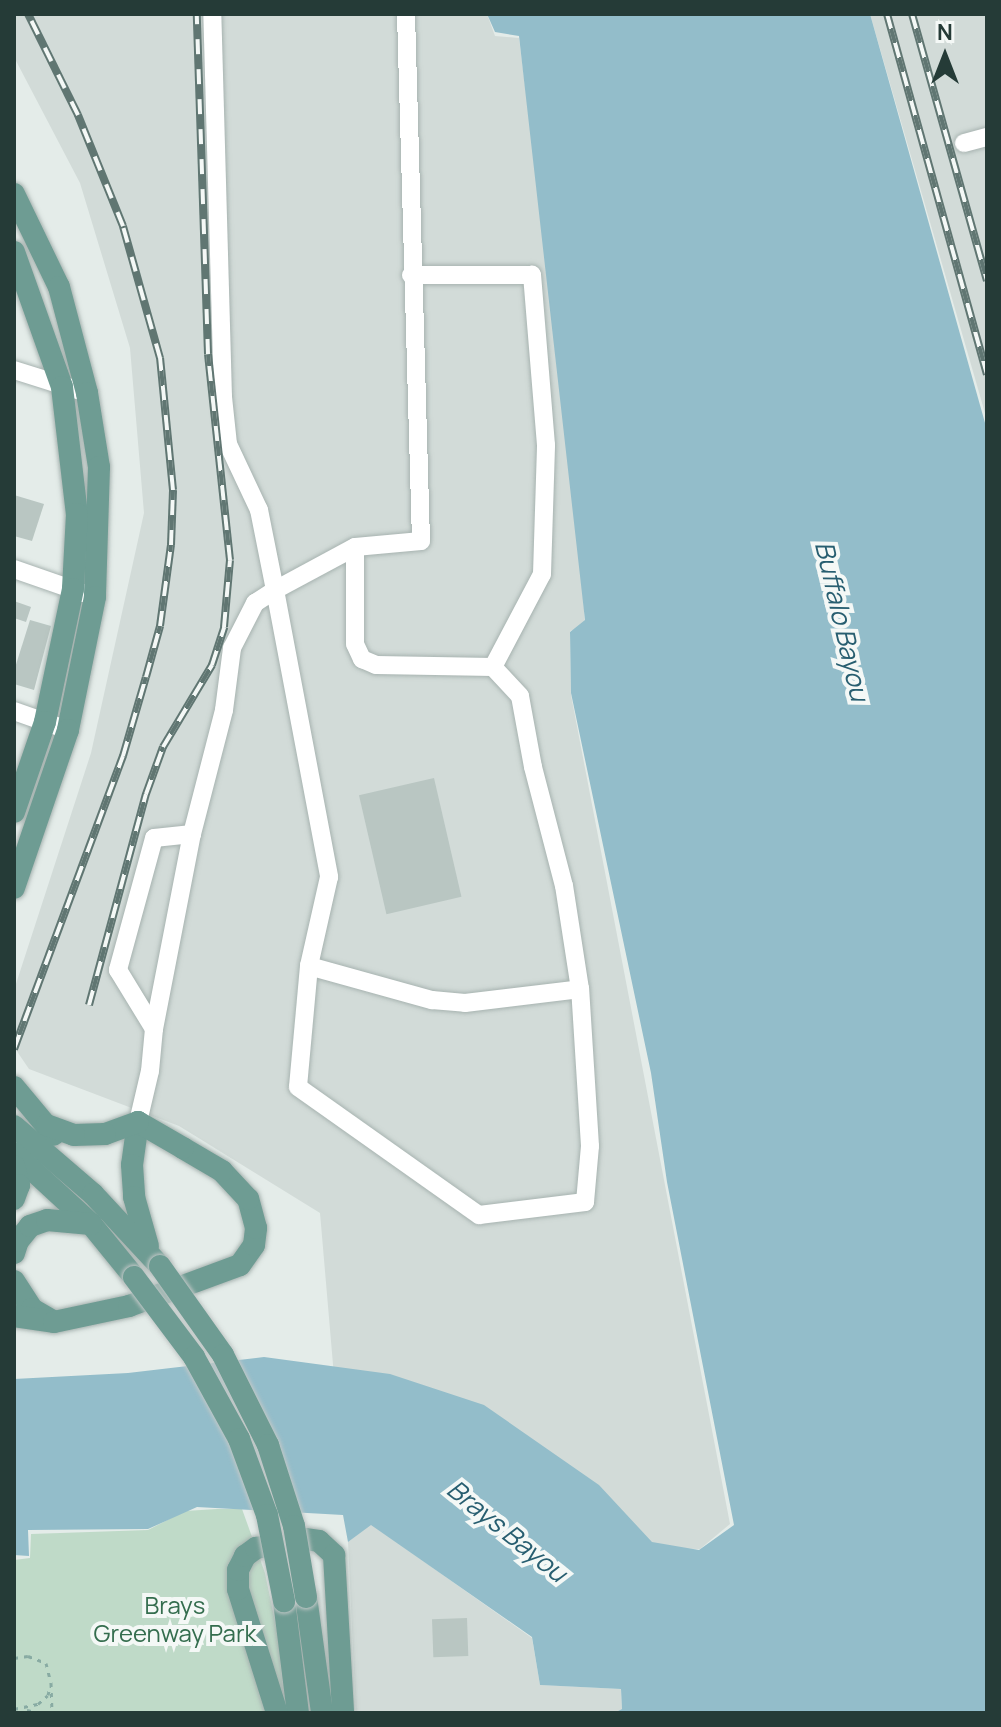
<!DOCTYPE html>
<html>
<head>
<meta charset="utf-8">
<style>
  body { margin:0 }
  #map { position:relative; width:1001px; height:1727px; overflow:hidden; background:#e4ece9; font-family:Manrope,sans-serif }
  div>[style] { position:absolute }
  .built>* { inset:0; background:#d2dbd8 }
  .green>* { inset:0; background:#bfdac8 }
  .water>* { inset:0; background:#93bdca }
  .building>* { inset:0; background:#b9c6c2; transform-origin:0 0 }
  .path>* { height:3px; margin-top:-1.5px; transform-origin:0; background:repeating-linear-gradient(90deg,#88aba3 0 4px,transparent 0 10px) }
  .roads { filter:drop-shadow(0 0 2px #a7b3b0) drop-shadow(0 0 2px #a7b3b0) }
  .minor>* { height:18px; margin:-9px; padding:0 9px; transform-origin:9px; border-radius:9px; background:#fff }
  .major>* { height:22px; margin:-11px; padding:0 11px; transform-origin:11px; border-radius:11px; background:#6e9c93 }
  .rail>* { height:8px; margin-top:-4px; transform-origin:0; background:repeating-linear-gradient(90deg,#f4f8f6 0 15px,#607672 0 30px); box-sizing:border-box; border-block:2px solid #607672 }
  .bridges { filter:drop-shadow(0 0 2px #c2c8c7) drop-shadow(0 0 2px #c2c8c7) }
  .major-bridge>* { height:22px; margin:-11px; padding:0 11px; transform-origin:11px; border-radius:11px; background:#6e9c93 }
  span { translate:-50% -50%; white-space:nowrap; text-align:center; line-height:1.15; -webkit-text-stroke:8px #f4f8f6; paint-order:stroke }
  .park-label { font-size:24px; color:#346d4e }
  .water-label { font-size:26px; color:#275e70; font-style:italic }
  .frame { position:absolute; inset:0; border:16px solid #253b37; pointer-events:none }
  .north { position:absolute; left:905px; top:16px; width:80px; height:80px; -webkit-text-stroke:6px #f4f8f6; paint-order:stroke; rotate:0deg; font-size:22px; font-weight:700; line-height:32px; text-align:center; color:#253b37 }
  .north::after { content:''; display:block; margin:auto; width:28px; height:36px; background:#253b37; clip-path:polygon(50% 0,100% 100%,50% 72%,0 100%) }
</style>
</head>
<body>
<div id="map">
  <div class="built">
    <div style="clip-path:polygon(14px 14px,487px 14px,495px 36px,519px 38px,577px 494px,585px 625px,570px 631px,571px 695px,730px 1524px,700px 1549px,647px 1548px,334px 1376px,320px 1213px,179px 1126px,29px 1069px,14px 1047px,14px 990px,91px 753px,144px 513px,130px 348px,80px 183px,14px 57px)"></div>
    <div style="clip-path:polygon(870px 14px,987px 14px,987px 420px)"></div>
    <div style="clip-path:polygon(371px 1524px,532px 1638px,540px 1685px,621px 1689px,622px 1709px,614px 1713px,356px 1713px,348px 1542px)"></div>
  </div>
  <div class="green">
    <div style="clip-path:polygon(217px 1509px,242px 1509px,265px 1573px,278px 1636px,285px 1713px,14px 1713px,14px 1560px,30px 1558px,31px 1534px,148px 1530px,185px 1511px)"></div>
  </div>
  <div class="water">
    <div style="clip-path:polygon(487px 14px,870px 14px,987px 430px,987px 1713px,614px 1713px,622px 1709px,621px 1689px,540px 1685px,532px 1637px,371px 1525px,348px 1542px,343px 1515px,197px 1507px,148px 1529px,28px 1530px,29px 1556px,14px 1555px,14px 1379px,128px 1373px,264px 1357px,390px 1374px,484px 1405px,599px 1485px,652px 1542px,699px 1550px,734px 1525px,667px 1182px,651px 1073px,571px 693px,570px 632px,585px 620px,519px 36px,495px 32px)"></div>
  </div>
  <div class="building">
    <div style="clip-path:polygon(14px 495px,44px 504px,32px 541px,14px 536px)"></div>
    <div style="clip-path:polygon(14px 601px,31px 607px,26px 622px,14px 618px)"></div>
    <div style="clip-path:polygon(30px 620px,51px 626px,34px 690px,14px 684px,14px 671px)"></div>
    <div style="left:434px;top:778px;width:122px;height:77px;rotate:77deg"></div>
    <div style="left:467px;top:1618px;width:38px;height:35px;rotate:88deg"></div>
  </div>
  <div class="path">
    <div style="left:14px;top:1658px;width:14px;rotate:-8deg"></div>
    <div style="left:28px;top:1656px;width:19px;rotate:21deg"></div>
    <div style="left:46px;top:1663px;width:21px;rotate:76deg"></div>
    <div style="left:51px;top:1683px;width:30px;rotate:88deg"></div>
    <div style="left:14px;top:1709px;width:25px;rotate:-12deg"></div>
    <div style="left:38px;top:1704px;width:13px;rotate:-42deg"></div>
    <div style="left:48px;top:1695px;width:8px;rotate:-76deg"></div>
    <div style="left:27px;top:1710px;width:13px;rotate:13deg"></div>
  </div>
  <div class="roads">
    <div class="minor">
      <div style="left:406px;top:14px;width:527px;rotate:88.37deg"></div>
      <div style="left:421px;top:541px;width:66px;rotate:174.8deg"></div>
      <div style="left:355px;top:547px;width:91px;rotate:151.7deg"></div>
      <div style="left:275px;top:590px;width:292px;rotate:79.3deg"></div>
      <div style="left:329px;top:877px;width:91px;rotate:102.7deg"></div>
      <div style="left:309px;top:966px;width:128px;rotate:15.5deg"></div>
      <div style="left:432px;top:1000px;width:33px;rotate:5deg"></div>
      <div style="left:465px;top:1003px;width:116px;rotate:-6.9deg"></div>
      <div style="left:964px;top:143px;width:24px;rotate:-15deg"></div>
      <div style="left:14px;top:370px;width:77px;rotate:17.5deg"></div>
      <div style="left:355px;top:547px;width:97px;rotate:90deg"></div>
      <div style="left:355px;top:644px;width:17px;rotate:65deg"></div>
      <div style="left:362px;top:659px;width:15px;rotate:23deg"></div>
      <div style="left:376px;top:665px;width:117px;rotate:1deg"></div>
      <div style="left:493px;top:667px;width:105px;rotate:-62.2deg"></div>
      <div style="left:542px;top:574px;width:129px;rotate:-88.2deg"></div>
      <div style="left:546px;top:445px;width:171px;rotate:-94.7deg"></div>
      <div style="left:532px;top:275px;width:121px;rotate:180deg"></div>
      <div style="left:14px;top:569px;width:73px;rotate:19.2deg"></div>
      <div style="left:14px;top:711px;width:57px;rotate:19.4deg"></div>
      <div style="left:192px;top:834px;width:38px;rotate:174deg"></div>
      <div style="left:154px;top:838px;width:137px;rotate:105.3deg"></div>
      <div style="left:118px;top:970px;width:69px;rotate:58.6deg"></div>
      <div style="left:154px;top:1029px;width:199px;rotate:-79deg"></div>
      <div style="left:192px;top:834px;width:128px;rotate:-75.5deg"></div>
      <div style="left:224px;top:710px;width:63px;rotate:-82.6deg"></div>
      <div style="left:232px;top:648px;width:51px;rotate:-62.9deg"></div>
      <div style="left:255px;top:603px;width:24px;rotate:-33deg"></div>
      <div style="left:275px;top:590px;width:82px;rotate:-101.3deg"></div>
      <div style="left:259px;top:510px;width:73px;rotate:-115.2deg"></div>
      <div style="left:228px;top:444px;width:47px;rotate:-96.1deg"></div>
      <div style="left:223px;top:397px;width:383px;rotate:-91.6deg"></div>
      <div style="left:309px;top:966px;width:121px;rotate:95.2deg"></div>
      <div style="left:298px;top:1087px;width:222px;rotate:35.3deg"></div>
      <div style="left:479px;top:1215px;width:107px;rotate:-7deg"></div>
      <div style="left:585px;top:1202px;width:56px;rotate:-84.9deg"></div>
      <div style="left:590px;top:1146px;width:157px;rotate:-93.6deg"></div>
      <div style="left:580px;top:989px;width:104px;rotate:-98.8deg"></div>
      <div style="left:564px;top:886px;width:123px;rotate:-104.6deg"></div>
      <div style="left:533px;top:767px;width:72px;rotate:-100.4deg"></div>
      <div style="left:520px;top:696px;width:40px;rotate:-133deg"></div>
      <div style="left:138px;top:1122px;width:52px;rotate:-76.8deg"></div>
      <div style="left:150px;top:1071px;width:42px;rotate:-84.6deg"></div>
    </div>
    <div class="major">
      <div style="left:14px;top:194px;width:103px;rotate:64.2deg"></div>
      <div style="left:59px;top:287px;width:110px;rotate:75.2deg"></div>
      <div style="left:87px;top:393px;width:75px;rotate:80.8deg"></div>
      <div style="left:99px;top:467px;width:130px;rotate:91.8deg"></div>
      <div style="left:95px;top:597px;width:136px;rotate:101.5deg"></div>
      <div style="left:68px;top:730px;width:167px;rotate:108.9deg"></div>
      <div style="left:14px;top:252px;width:143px;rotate:70.4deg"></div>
      <div style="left:62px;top:387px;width:128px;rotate:83.3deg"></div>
      <div style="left:77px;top:514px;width:75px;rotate:93.1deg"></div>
      <div style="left:73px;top:589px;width:136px;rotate:101.9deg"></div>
      <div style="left:45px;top:722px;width:95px;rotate:109deg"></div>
      <div style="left:14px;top:1087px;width:62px;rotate:50.2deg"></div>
      <div style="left:138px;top:1122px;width:43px;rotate:97.9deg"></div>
      <div style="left:132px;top:1165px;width:32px;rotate:86deg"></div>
      <div style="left:134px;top:1197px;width:51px;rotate:74.1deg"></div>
      <div style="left:14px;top:1126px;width:104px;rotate:40.7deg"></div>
      <div style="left:93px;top:1194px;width:98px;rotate:47.1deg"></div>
      <div style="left:14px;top:1153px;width:105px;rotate:42.7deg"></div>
      <div style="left:91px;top:1224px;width:68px;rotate:50.9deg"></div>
      <div style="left:14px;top:1166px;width:20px;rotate:75deg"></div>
      <div style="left:19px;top:1185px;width:15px;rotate:110deg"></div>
      <div style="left:14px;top:1253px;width:13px;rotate:-72deg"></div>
      <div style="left:18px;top:1241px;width:19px;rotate:-51deg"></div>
      <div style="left:30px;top:1226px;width:18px;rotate:-19deg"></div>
      <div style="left:47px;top:1220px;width:44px;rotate:5.2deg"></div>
      <div style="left:14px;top:1281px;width:33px;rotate:57deg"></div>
      <div style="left:32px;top:1309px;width:24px;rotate:30deg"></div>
      <div style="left:14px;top:1316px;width:40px;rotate:8.5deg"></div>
      <div style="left:54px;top:1322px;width:77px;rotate:-12deg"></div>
      <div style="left:129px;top:1306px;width:118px;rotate:-20.3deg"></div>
      <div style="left:240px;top:1265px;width:24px;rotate:-55deg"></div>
      <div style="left:254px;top:1245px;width:17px;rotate:-83deg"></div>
      <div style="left:256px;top:1228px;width:30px;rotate:-105deg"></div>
      <div style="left:248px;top:1199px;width:38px;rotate:-133deg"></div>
      <div style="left:222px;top:1171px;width:45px;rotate:-149.5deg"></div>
      <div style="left:183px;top:1148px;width:52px;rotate:-150deg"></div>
      <div style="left:138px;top:1122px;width:35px;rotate:160deg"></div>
      <div style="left:105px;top:1134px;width:31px;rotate:178deg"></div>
      <div style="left:74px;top:1135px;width:29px;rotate:-160deg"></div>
      <div style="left:306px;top:1597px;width:117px;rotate:82.1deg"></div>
      <div style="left:284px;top:1601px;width:113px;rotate:82.9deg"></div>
      <div style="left:277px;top:1713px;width:130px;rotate:-107.5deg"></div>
      <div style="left:238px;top:1589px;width:19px;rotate:-90deg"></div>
      <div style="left:238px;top:1570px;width:16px;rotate:-63deg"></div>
      <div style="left:245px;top:1556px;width:14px;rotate:-36deg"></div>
      <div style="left:256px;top:1548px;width:50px;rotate:-10.4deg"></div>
      <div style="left:305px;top:1539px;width:14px;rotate:8deg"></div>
      <div style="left:319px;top:1541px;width:21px;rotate:43deg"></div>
      <div style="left:334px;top:1555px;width:158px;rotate:86.7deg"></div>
    </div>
  </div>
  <div class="rail">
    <div style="left:887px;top:14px;width:374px;rotate:74.5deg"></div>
    <div style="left:912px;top:14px;width:277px;rotate:74.3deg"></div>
    <div style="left:89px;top:1005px;width:219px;rotate:-74.9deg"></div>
    <div style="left:146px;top:794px;width:50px;rotate:-70.1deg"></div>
    <div style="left:163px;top:747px;width:96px;rotate:-59.1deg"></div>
    <div style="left:212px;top:665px;width:40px;rotate:-72deg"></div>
    <div style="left:224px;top:627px;width:67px;rotate:-84.9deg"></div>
    <div style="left:230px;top:560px;width:207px;rotate:-96.1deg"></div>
    <div style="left:208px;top:354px;width:340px;rotate:-91.9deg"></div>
    <div style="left:14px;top:1049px;width:313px;rotate:-69.6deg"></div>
    <div style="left:123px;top:756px;width:82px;rotate:-73.8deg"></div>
    <div style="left:146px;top:677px;width:53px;rotate:-74.6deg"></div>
    <div style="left:160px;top:626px;width:82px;rotate:-82.3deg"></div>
    <div style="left:171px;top:545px;width:55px;rotate:-87.9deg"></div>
    <div style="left:173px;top:490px;width:133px;rotate:-95.6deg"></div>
    <div style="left:160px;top:358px;width:137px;rotate:-105.7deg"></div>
    <div style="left:123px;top:226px;width:120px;rotate:-112.1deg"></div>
    <div style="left:78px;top:115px;width:113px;rotate:-116.3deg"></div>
  </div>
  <div class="bridges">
    <div class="major-bridge">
      <div style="left:160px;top:1266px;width:109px;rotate:54.7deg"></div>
      <div style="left:223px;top:1355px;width:101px;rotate:63.4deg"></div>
      <div style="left:268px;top:1445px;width:85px;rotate:72.2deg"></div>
      <div style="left:294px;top:1526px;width:72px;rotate:80.4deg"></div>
      <div style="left:134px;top:1277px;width:100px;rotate:53.1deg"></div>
      <div style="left:194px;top:1357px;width:94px;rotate:61.2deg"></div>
      <div style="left:239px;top:1439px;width:81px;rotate:69.8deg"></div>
      <div style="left:267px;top:1515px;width:88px;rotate:78.8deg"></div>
    </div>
  </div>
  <div class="park-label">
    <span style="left:175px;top:1619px">Brays<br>Greenway Park</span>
  </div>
  <div class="water-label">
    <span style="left:842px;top:621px;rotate:77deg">Buffalo Bayou</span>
    <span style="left:507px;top:1531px;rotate:39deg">Brays Bayou</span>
  </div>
  <div class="frame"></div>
  <div class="north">N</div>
</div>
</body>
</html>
